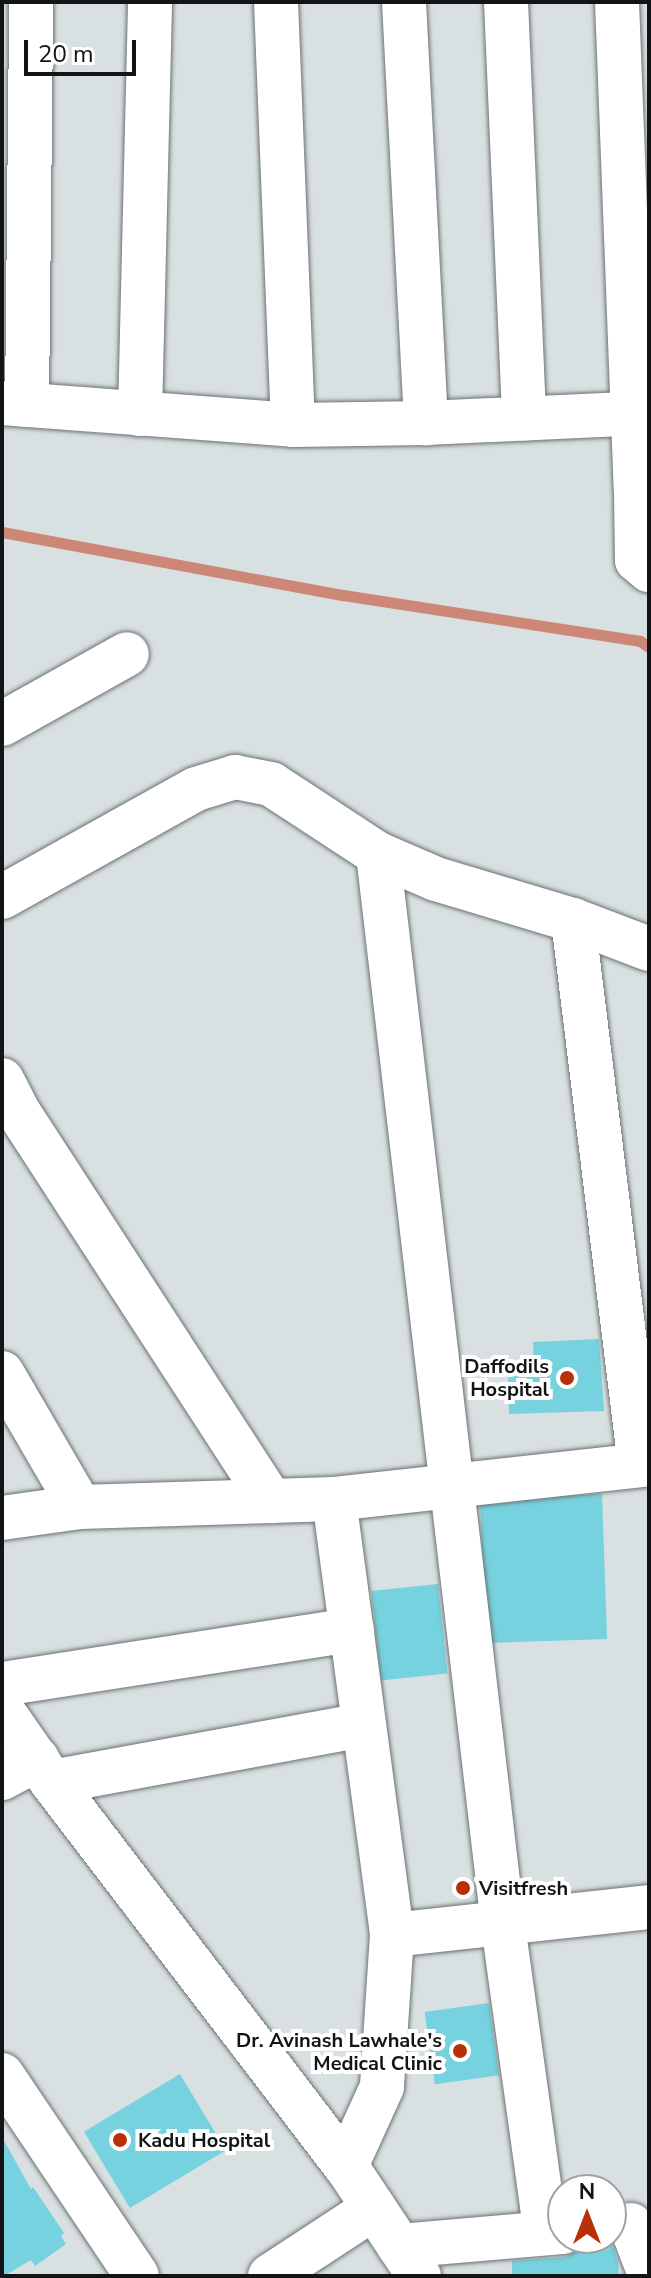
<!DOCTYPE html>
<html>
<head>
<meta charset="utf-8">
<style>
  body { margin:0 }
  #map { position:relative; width:651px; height:2278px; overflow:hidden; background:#d9e0e1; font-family:"Nunito Sans",sans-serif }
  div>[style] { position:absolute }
  .stream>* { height:11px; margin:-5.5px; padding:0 5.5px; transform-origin:5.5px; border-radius:5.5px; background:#cc8776 }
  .building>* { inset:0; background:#76d2de; transform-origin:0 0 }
  .roads { filter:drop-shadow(0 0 2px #6b7273) drop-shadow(0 0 2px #6b7273) }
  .minor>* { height:44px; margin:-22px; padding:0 22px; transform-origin:22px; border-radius:22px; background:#fff }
  .major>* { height:44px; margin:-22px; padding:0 22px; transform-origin:22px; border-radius:22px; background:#fff }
  .dots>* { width:22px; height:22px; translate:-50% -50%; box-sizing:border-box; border:4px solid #fff; border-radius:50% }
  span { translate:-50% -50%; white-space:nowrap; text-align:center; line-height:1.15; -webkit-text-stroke:8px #fff; paint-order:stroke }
  .poi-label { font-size:20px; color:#121415; font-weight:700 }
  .right { translate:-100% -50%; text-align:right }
  .left { translate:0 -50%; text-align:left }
  .frame { position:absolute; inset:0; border:4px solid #121415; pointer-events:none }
  .north { position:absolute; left:547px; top:2174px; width:80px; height:80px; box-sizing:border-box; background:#fff; border:2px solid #a0a1a1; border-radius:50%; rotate:0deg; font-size:22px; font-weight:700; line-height:32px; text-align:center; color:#121415 }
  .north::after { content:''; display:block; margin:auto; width:28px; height:36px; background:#b92f08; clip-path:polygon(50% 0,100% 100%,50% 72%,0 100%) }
  .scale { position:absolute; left:24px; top:40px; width:112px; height:36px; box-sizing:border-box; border:4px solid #121415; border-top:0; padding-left:10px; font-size:24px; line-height:28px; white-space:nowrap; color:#121415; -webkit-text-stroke:6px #fff; paint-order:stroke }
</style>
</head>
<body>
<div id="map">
  <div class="stream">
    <div style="left:2px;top:532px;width:347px;rotate:10.5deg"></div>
    <div style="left:343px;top:595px;width:301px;rotate:8.8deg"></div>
    <div style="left:640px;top:641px;width:11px;rotate:34deg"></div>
  </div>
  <div class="building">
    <div style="clip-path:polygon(599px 1339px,604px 1411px,509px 1414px,508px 1371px,534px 1370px,533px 1342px)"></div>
    <div style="left:602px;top:1494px;width:145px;height:122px;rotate:88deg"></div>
    <div style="left:438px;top:1584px;width:90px;height:67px;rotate:84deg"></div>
    <div style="left:489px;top:2003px;width:73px;height:65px;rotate:82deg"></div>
    <div style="left:180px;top:2074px;width:89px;height:112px;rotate:59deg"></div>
    <div style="clip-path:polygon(2px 2137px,31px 2189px,33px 2187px,64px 2233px,61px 2236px,66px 2244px,35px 2266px,31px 2260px,4px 2276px)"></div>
    <div style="clip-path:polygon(612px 2244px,618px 2262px,619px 2276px,512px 2276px,512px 2261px,565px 2257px,584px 2245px)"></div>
  </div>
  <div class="roads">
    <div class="minor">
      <div style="left:276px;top:2px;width:423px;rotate:87.7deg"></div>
      <div style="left:404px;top:2px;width:422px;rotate:87deg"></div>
      <div style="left:506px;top:2px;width:417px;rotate:87.5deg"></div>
      <div style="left:617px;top:2px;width:489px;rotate:87.8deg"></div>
      <div style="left:636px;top:491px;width:13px"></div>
      <div style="left:2px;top:403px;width:292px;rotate:4.3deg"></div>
      <div style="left:293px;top:425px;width:133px;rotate:-0.9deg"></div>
      <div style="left:426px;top:423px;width:223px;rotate:-2.6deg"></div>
      <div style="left:27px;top:405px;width:403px;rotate:-89.4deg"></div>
      <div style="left:140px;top:414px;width:412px;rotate:-88.6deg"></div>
      <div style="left:636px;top:491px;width:69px;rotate:89.2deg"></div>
      <div style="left:637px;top:560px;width:16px;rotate:40deg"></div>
      <div style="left:2px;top:724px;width:143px;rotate:-29.2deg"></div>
      <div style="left:378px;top:854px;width:1078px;rotate:83.34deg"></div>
      <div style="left:503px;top:1925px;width:311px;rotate:82.1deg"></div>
      <div style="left:2px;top:897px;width:222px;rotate:-29.1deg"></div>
      <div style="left:196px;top:789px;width:41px;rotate:-17.1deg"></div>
      <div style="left:235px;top:777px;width:37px;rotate:11deg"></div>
      <div style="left:271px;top:784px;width:128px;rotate:33.2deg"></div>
      <div style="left:378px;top:854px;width:63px;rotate:23.3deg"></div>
      <div style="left:436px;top:879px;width:143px;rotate:16.7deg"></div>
      <div style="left:573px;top:920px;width:81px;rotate:20.9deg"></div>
      <div style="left:573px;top:920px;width:549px;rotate:82.99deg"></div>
      <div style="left:2px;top:1080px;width:37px;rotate:63deg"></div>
      <div style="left:19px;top:1113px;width:463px;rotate:57deg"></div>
      <div style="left:2px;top:1373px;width:155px;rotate:59.8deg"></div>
      <div style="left:334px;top:1499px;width:440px;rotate:82.4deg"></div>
      <div style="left:392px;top:1935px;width:152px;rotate:93.8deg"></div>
      <div style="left:382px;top:2087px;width:87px;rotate:114.5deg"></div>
      <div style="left:2px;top:1518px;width:79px;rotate:-8deg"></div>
      <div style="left:80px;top:1507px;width:254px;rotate:-1.8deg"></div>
      <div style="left:334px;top:1499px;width:317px;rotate:-6.3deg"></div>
      <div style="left:2px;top:1684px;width:354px;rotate:-8.8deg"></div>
      <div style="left:2px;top:1778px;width:40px;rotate:-28deg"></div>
      <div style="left:52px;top:1782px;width:317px;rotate:-10.4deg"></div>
      <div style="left:392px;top:1935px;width:259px;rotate:-6.2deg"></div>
      <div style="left:2px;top:2075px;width:242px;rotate:56.1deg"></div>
      <div style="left:631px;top:2225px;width:50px;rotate:69deg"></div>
      <div style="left:399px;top:2246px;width:165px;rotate:-4.9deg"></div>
      <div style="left:270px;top:2276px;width:124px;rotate:-33.2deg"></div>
    </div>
    <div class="major">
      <div style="left:2px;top:1710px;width:88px;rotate:55.2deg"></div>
      <div style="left:52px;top:1782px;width:484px;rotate:52.6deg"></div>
      <div style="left:346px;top:2166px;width:132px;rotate:56.4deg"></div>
    </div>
  </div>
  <div class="dots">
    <div style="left:567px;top:1378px;background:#b92f08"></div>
    <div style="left:463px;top:1888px;background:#b92f08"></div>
    <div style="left:460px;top:2051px;background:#b92f08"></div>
    <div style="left:120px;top:2140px;background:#b92f08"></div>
  </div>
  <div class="poi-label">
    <span class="right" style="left:549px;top:1378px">Daffodils<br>Hospital</span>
    <span class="left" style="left:479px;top:1888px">Visitfresh</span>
    <span class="right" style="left:442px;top:2052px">Dr. Avinash Lawhale's<br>Medical Clinic</span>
    <span class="left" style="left:138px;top:2140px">Kadu Hospital</span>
  </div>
  <div class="frame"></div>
  <div class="north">N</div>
  <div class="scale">20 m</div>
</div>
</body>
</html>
